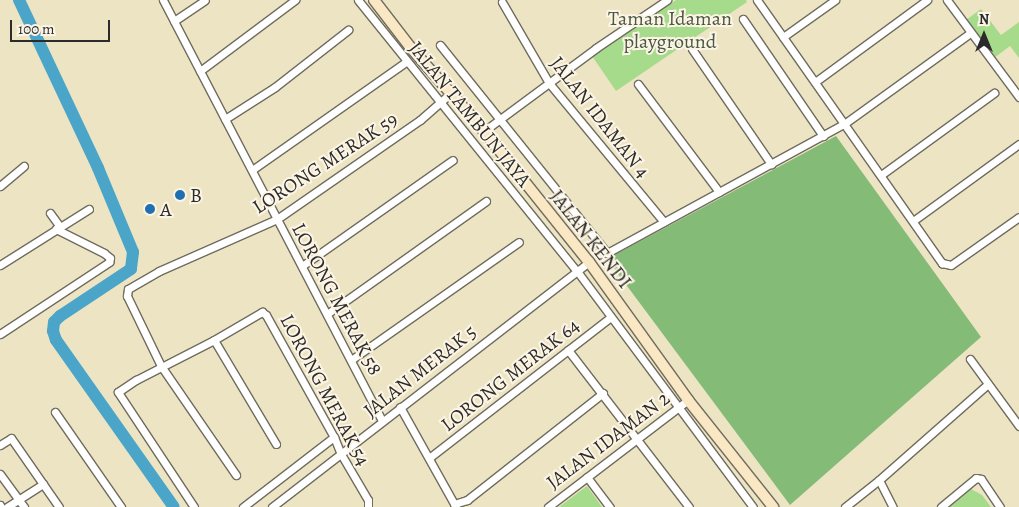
<!DOCTYPE html>
<html>
<head>
<meta charset="utf-8">
<style>
	body { margin:0 }
	#map { position:relative; width:1019px; height:507px; overflow:hidden; background:#ede4c3; font-family:Alegreya,serif }
	div>[style] { position:absolute }
	.green>* { inset:0; background:#a6db8b }
	.forest>* { inset:0; background:#84bb77 }
	.river>* { height:12px; margin:-6px; padding:0 6px; transform-origin:6px; border-radius:6px; background:#4ba5c9 }
	.roads { filter:drop-shadow(1px 0 #6f6c60) drop-shadow(-1px 0 #6f6c60) drop-shadow(0 1px #6f6c60) drop-shadow(0 -1px #6f6c60) }
	.street>* { height:7px; margin:-3.5px; padding:0 3.5px; transform-origin:3.5px; border-radius:3.5px; background:#fff }
	.secondary>* { height:10px; margin:-5px; padding:0 5px; transform-origin:5px; border-radius:5px; background:#fae7c3 }
	.dots>* { width:14px; height:14px; translate:-50% -50%; box-sizing:border-box; border:2px solid #fcf5e5; border-radius:50% }
	span { translate:-50% -50%; white-space:nowrap; text-align:center; line-height:1.15; -webkit-text-stroke:4px #fcf5e5; paint-order:stroke }
	.park-label { font-size:20px; color:#4a5743 }
	.street-label { font-size:20px; color:#2b2b2b }
	.poi-label { font-size:20px; color:#2b2b2b }
	.left { translate:0 -50%; text-align:left }
	.north { position:absolute; left:959px; top:10px; width:50px; height:50px; -webkit-text-stroke:4px #fcf5e5; paint-order:stroke; rotate:0deg; font-size:14px; font-weight:700; line-height:20px; text-align:center; color:#2b2b2b }
	.north::after { content:''; display:block; margin:auto; width:18px; height:22px; background:#2b2b2b; clip-path:polygon(50% 0,100% 100%,50% 72%,0 100%) }
	.scale { position:absolute; left:10px; top:20px; width:100px; height:22px; box-sizing:border-box; border:2px solid #2b2b2b; border-top:0; padding-left:6px; font-size:15px; line-height:18px; white-space:nowrap; color:#2b2b2b; -webkit-text-stroke:4px #fcf5e5; paint-order:stroke }
</style>
</head>
<body>
<div id="map">
	<div class="green">
		<div style="clip-path:polygon(676px 0,746px 0,747px 2px,616px 91px,592px 56px)"></div>
		<div style="clip-path:polygon(981px 9px,1001px 35px,1019px 22px,1019px 58px,1010px 46px,994px 58px,966px 20px)"></div>
		<div style="clip-path:polygon(587px 486px,602px 507px,559px 507px)"></div>
		<div style="clip-path:polygon(971px 489px,982px 495px,991px 507px,949px 507px)"></div>
	</div>
	<div class="forest">
		<div style="clip-path:polygon(836px 136px,981px 337px,790px 505px,607px 259px)"></div>
	</div>
	<div class="river">
		<div style="left:19px;top:0;width:186px;rotate:64.8deg"></div>
		<div style="left:98px;top:168px;width:91px;rotate:67.4deg"></div>
		<div style="left:133px;top:252px;width:17px;rotate:97deg"></div>
		<div style="left:131px;top:269px;width:85px;rotate:146.5deg"></div>
		<div style="left:60px;top:316px;width:8px;rotate:135deg"></div>
		<div style="left:54px;top:322px;width:9px;rotate:96deg"></div>
		<div style="left:53px;top:331px;width:9px;rotate:72deg"></div>
		<div style="left:56px;top:340px;width:204px;rotate:54.8deg"></div>
	</div>
	<div class="roads">
		<div class="street">
			<div style="left:163px;top:0;width:474px;rotate:62.5deg"></div>
			<div style="left:358px;top:0;width:348px;rotate:51.1deg"></div>
			<div style="left:577px;top:271px;width:294px;rotate:53.3deg"></div>
			<div style="left:757px;top:0;width:322px;rotate:54.9deg"></div>
			<div style="left:942px;top:263px;width:9px;rotate:13deg"></div>
			<div style="left:951px;top:265px;width:83px;rotate:-35.2deg"></div>
			<div style="left:947px;top:0;width:121px;rotate:53.4deg"></div>
			<div style="left:502px;top:2px;width:94px;rotate:59.9deg"></div>
			<div style="left:549px;top:83px;width:180px;rotate:50.4deg"></div>
			<div style="left:743px;top:19px;width:142px;rotate:55.6deg"></div>
			<div style="left:174px;top:21px;width:37px;rotate:-34deg"></div>
			<div style="left:783px;top:37px;width:64px;rotate:-35.4deg"></div>
			<div style="left:440px;top:45px;width:267px;rotate:51.2deg"></div>
			<div style="left:607px;top:253px;width:270px;rotate:-28.6deg"></div>
			<div style="left:844px;top:124px;width:155px;rotate:-35.8deg"></div>
			<div style="left:692px;top:49px;width:140px;rotate:55.5deg"></div>
			<div style="left:200px;top:71px;width:119px;rotate:-36.8deg"></div>
			<div style="left:815px;top:82px;width:139px;rotate:-36.2deg"></div>
			<div style="left:638px;top:84px;width:135px;rotate:53.1deg"></div>
			<div style="left:225px;top:119px;width:59px;rotate:-32.6deg"></div>
			<div style="left:275px;top:87px;width:93px;rotate:-38deg"></div>
			<div style="left:484px;top:131px;width:139px;rotate:-36.5deg"></div>
			<div style="left:596px;top:48px;width:86px;rotate:-34.1deg"></div>
			<div style="left:252px;top:170px;width:189px;rotate:-35.1deg"></div>
			<div style="left:881px;top:175px;width:140px;rotate:-36deg"></div>
			<div style="left:0;top:186px;width:31px;rotate:-40deg"></div>
			<div style="left:50px;top:213px;width:17px;rotate:54deg"></div>
			<div style="left:913px;top:221px;width:131px;rotate:-36deg"></div>
			<div style="left:0;top:265px;width:105px;rotate:-32.2deg"></div>
			<div style="left:302px;top:266px;width:184px;rotate:-35.1deg"></div>
			<div style="left:327px;top:314px;width:195px;rotate:-35.4deg"></div>
			<div style="left:0;top:334px;width:131px;rotate:-33.4deg"></div>
			<div style="left:109px;top:262px;width:4px;rotate:-76deg"></div>
			<div style="left:110px;top:258px;width:8px;rotate:-140deg"></div>
			<div style="left:104px;top:253px;width:54px;rotate:-153.4deg"></div>
			<div style="left:214px;top:340px;width:121px;rotate:59.2deg"></div>
			<div style="left:568px;top:350px;width:198px;rotate:52.4deg"></div>
			<div style="left:970px;top:359px;width:83px;rotate:53.8deg"></div>
			<div style="left:351px;top:360px;width:205px;rotate:-35.1deg"></div>
			<div style="left:400px;top:407px;width:115px;rotate:60.8deg"></div>
			<div style="left:55px;top:412px;width:116px;rotate:55.2deg"></div>
			<div style="left:0;top:445px;width:13px;rotate:-32deg"></div>
			<div style="left:11px;top:438px;width:84px;rotate:55.2deg"></div>
			<div style="left:429px;top:458px;width:230px;rotate:-37.8deg"></div>
			<div style="left:0;top:474px;width:41px;rotate:54deg"></div>
			<div style="left:236px;top:475px;width:132px;rotate:-124.5deg"></div>
			<div style="left:161px;top:366px;width:78px;rotate:-115.9deg"></div>
			<div style="left:127px;top:296px;width:7px;rotate:-82deg"></div>
			<div style="left:128px;top:289px;width:36px;rotate:-30deg"></div>
			<div style="left:159px;top:271px;width:129px;rotate:-23.8deg"></div>
			<div style="left:277px;top:219px;width:174px;rotate:-34.7deg"></div>
			<div style="left:420px;top:120px;width:43px;rotate:-41.2deg"></div>
			<div style="left:587px;top:477px;width:38px;rotate:53deg"></div>
			<div style="left:879px;top:480px;width:30px;rotate:63deg"></div>
			<div style="left:454px;top:504px;width:14px;rotate:-17deg"></div>
			<div style="left:467px;top:500px;width:173px;rotate:-38.2deg"></div>
			<div style="left:0;top:505px;width:2px;rotate:63deg"></div>
			<div style="left:7px;top:507px;width:43px;rotate:-32.6deg"></div>
			<div style="left:194px;top:507px;width:138px;rotate:-123.5deg"></div>
			<div style="left:118px;top:392px;width:22px;rotate:-34deg"></div>
			<div style="left:136px;top:380px;width:88px;rotate:-27.1deg"></div>
			<div style="left:214px;top:340px;width:56px;rotate:-30.3deg"></div>
			<div style="left:262px;top:312px;width:5px;rotate:37deg"></div>
			<div style="left:266px;top:315px;width:140px;rotate:60.9deg"></div>
			<div style="left:334px;top:437px;width:18px;rotate:68deg"></div>
			<div style="left:341px;top:454px;width:53px;rotate:59.6deg"></div>
			<div style="left:368px;top:500px;width:7px;rotate:90deg"></div>
			<div style="left:243px;top:507px;width:115px;rotate:-37.6deg"></div>
			<div style="left:272px;top:507px;width:401px;rotate:-37.7deg"></div>
			<div style="left:548px;top:507px;width:176px;rotate:-37.4deg"></div>
			<div style="left:845px;top:507px;width:43px;rotate:-38.5deg"></div>
			<div style="left:879px;top:480px;width:145px;rotate:-41.4deg"></div>
			<div style="left:941px;top:507px;width:45px;rotate:-39.6deg"></div>
			<div style="left:976px;top:478px;width:5px;rotate:11deg"></div>
			<div style="left:981px;top:479px;width:34px;rotate:56deg"></div>
		</div>
		<div class="secondary">
			<div style="left:374px;top:0;width:61px;rotate:52.4deg"></div>
			<div style="left:411px;top:48px;width:111px;rotate:48.7deg"></div>
			<div style="left:484px;top:131px;width:168px;rotate:51.3deg"></div>
			<div style="left:589px;top:262px;width:170px;rotate:54.3deg"></div>
			<div style="left:688px;top:400px;width:137px;rotate:51.5deg"></div>
		</div>
	</div>
	<div class="dots">
		<div style="left:180px;top:195px;background:#1f6fb2"></div>
		<div style="left:150px;top:209px;background:#1f6fb2"></div>
	</div>
	<div class="park-label">
		<span style="left:670px;top:30px">Taman Idaman<br>playground</span>
	</div>
	<div class="street-label">
		<span style="left:470px;top:114px;rotate:51deg">JALAN TAMBUN JAYA</span>
		<span style="left:600px;top:117px;rotate:52deg">JALAN IDAMAN 4</span>
		<span style="left:325px;top:163px;rotate:-33deg">LORONG MERAK 59</span>
		<span style="left:591px;top:239px;rotate:52deg">JALAN KENDI</span>
		<span style="left:337px;top:299px;rotate:62deg">LORONG MERAK 58</span>
		<span style="left:420px;top:371px;rotate:-38deg">JALAN MERAK 5</span>
		<span style="left:510px;top:375px;rotate:-38deg">LORONG MERAK 64</span>
		<span style="left:325px;top:390px;rotate:62deg">LORONG MERAK 54</span>
		<span style="left:608px;top:440px;rotate:-37deg">JALAN IDAMAN 2</span>
	</div>
	<div class="poi-label">
		<span class="left" style="left:190px;top:195px">B</span>
		<span class="left" style="left:160px;top:209px">A</span>
	</div>
	<div class="north">N</div>
	<div class="scale">100 m</div>
</div>
</body>
</html>
